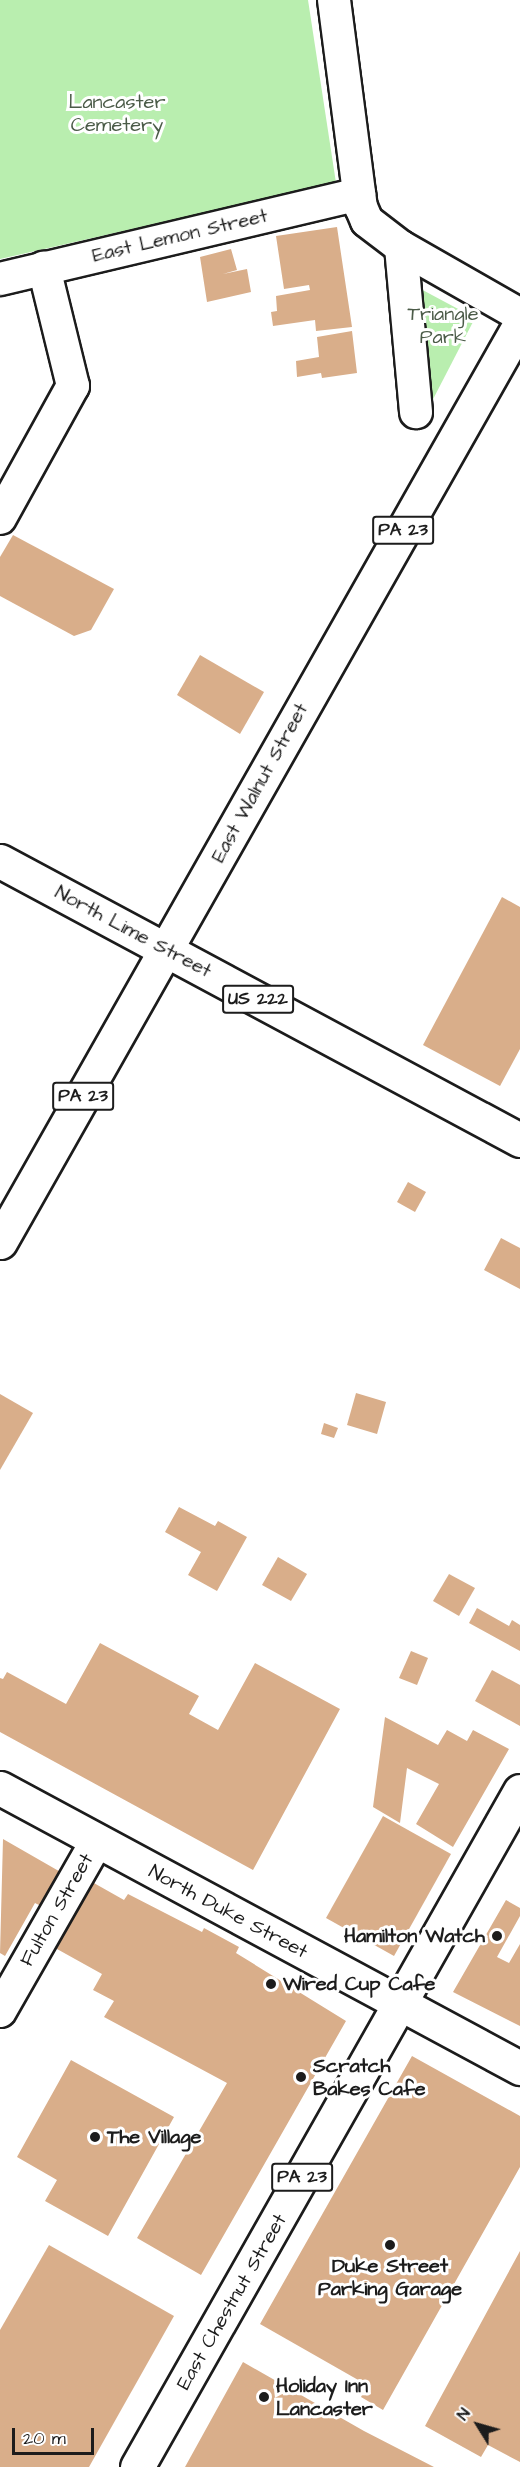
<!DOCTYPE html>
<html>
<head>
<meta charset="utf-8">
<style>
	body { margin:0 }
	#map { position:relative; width:520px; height:2467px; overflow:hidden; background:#fff; font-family:"Architects Daughter",sans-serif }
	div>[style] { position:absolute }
	.green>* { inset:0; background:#b9eeaf }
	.building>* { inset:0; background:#d9ae8a }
	.roads { filter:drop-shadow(2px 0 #1c1c1c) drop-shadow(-2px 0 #1c1c1c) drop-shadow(0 2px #1c1c1c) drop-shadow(0 -2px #1c1c1c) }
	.minor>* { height:32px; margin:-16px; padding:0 16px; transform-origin:16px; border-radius:16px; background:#fff }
	.major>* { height:33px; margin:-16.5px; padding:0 16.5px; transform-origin:16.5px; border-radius:16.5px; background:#fff }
	.highway>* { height:33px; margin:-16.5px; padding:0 16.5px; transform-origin:16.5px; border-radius:16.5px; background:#fff }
	.dots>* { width:16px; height:16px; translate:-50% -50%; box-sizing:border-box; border:3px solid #fff; border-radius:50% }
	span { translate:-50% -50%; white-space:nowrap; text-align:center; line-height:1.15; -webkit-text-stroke:6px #fff; paint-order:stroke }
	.shield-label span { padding:2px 4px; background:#fff; border:2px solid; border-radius:4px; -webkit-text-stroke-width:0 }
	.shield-label { font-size:18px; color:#1c1c1c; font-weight:700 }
	.park-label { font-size:20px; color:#4b5b48 }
	.street-label { font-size:20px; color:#1c1c1c }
	.poi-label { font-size:20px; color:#1c1c1c; font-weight:700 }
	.right { translate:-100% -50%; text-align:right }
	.left { translate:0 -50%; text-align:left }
	.north { position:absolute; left:448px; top:2395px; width:60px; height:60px; -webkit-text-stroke:4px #fff; paint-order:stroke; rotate:307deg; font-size:16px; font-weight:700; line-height:24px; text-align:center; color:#1c1c1c }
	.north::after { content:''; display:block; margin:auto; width:21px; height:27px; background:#1c1c1c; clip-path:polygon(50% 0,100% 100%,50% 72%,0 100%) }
	.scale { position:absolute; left:12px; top:2428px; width:82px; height:27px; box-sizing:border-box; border:3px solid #1c1c1c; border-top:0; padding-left:8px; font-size:18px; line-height:21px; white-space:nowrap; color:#1c1c1c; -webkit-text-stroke:4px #fff; paint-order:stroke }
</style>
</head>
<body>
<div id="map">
	<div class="green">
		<div style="clip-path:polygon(0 0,308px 0,336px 183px,0 259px)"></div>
		<div style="clip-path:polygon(417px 287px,475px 318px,429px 407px)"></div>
	</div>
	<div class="building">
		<div style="clip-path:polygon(337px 227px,352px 327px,316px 331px,315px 320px,273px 326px,271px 312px,277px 311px,276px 296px,310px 290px,309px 285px,284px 289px,276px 236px)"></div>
		<div style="clip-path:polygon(231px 249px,237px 270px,223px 274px,247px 269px,251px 292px,207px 302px,200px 257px)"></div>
		<div style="clip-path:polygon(352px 331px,357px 373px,322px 378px,321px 373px,297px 377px,296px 361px,319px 357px,317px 337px)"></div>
		<div style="clip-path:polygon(13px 535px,114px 589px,91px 630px,74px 636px,0 596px,0 557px)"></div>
		<div style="clip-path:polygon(200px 655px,264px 692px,240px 734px,177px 695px)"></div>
		<div style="clip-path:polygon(502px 897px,520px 907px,520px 1049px,500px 1086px,423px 1045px)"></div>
		<div style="clip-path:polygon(408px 1182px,426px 1192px,415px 1212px,397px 1202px)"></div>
		<div style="clip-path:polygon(501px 1238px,520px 1248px,520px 1289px,484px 1270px)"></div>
		<div style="clip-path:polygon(356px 1393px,386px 1402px,377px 1434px,347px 1425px)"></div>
		<div style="clip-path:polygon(0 1394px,33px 1413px,0 1470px)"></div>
		<div style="clip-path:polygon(324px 1423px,338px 1428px,334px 1438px,321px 1434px)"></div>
		<div style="clip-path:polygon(179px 1507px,215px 1526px,218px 1521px,247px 1537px,217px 1591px,188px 1575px,201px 1552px,165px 1532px)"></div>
		<div style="clip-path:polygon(278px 1557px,307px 1574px,291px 1601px,262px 1585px)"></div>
		<div style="clip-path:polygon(449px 1574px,475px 1588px,459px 1616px,433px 1601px)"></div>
		<div style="clip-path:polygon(477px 1608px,509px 1626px,512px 1620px,520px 1625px,520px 1651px,469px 1623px)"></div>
		<div style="clip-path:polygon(100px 1643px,199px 1696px,189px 1714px,218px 1730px,255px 1663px,340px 1709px,253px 1870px,0 1732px,0 1678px,3px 1679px,7px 1672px,66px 1704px)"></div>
		<div style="clip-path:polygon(411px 1651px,428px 1658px,417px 1685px,399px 1678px)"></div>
		<div style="clip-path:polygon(492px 1670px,520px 1685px,520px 1726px,475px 1701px)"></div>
		<div style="clip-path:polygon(385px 1717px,438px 1745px,447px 1730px,467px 1741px,473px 1730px,509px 1749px,453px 1847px,416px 1824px,439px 1784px,407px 1768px,400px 1823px,373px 1807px)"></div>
		<div style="clip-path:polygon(383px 1816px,451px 1854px,394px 1956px,326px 1918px)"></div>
		<div style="clip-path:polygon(3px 1839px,64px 1874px,45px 1908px,35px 1903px,5px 1956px,0 1953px)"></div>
		<div style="clip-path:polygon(85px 1878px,124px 1900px,128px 1894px,202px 1932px,204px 1928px,239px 1947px,236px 1953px,346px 2021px,201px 2275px,137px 2238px,227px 2083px,104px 2017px,114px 2001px,93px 1990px,102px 1974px,48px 1944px)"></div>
		<div style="clip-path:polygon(506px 1900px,520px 1908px,520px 1916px,497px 1957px,509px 1963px,520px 1944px,520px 2026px,453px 1992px)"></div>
		<div style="clip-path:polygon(412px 2056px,520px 2116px,520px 2167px,383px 2410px,361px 2397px,367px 2385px,260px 2324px)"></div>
		<div style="clip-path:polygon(71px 2060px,174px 2117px,108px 2236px,45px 2201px,57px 2180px,17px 2157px)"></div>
		<div style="clip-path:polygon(49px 2245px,174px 2316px,89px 2467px,0 2467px,0 2330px)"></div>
		<div style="clip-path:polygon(520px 2251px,520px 2462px,488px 2445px,481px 2457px,425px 2426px)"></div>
		<div style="clip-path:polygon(243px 2362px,364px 2431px,434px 2467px,185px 2467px)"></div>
	</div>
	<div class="roads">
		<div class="minor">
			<div style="left:334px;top:0;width:209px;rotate:82.6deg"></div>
			<div style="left:361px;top:207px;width:15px;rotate:67deg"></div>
			<div style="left:367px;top:221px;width:43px;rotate:37.4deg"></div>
			<div style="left:401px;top:247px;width:137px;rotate:29.7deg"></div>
			<div style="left:401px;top:247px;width:166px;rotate:84.8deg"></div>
			<div style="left:0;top:279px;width:369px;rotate:-13.3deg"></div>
			<div style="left:0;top:518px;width:151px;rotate:-61.1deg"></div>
			<div style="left:73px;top:386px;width:122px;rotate:-103.8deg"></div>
			<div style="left:0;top:2011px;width:196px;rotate:-60.3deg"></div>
		</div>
		<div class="major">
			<div style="left:0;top:1242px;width:1055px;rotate:-60.47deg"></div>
			<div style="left:0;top:1788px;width:591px;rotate:28.3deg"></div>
			<div style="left:137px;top:2467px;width:777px;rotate:-60.47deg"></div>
		</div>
		<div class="highway">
			<div style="left:0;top:861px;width:590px;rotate:28.22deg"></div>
		</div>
	</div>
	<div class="dots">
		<div style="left:497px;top:1936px;background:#1c1c1c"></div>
		<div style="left:271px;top:1984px;background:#1c1c1c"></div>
		<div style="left:301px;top:2077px;background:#1c1c1c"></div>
		<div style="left:95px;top:2137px;background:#1c1c1c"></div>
		<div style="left:390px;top:2245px;background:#1c1c1c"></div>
		<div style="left:264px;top:2397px;background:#1c1c1c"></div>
	</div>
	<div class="shield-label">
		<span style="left:403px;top:530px">PA 23</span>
		<span style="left:258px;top:999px">US 222</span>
		<span style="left:83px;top:1096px">PA 23</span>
		<span style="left:302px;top:2177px">PA 23</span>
	</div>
	<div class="park-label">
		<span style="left:117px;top:114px">Lancaster<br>Cemetery</span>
		<span style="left:443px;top:326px">Triangle<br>Park</span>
	</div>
	<div class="street-label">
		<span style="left:180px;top:236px;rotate:-13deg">East Lemon Street</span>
		<span style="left:260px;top:783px;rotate:-61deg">East Walnut Street</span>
		<span style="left:133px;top:932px;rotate:28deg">North Lime Street</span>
		<span style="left:57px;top:1910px;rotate:-60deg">Fulton Street</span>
		<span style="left:228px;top:1912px;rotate:28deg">North Duke Street</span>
		<span style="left:232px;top:2302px;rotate:-60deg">East Chestnut Street</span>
	</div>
	<div class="poi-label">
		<span class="right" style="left:485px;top:1936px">Hamilton Watch</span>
		<span class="left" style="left:283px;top:1984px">Wired Cup Cafe</span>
		<span class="left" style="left:313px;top:2078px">Scratch<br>Bakes Cafe</span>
		<span class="left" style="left:107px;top:2137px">The Village</span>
		<span style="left:390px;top:2278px">Duke Street<br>Parking Garage</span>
		<span class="left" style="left:276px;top:2398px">Holiday Inn<br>Lancaster</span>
	</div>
	<div class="north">N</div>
	<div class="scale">20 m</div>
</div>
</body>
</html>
